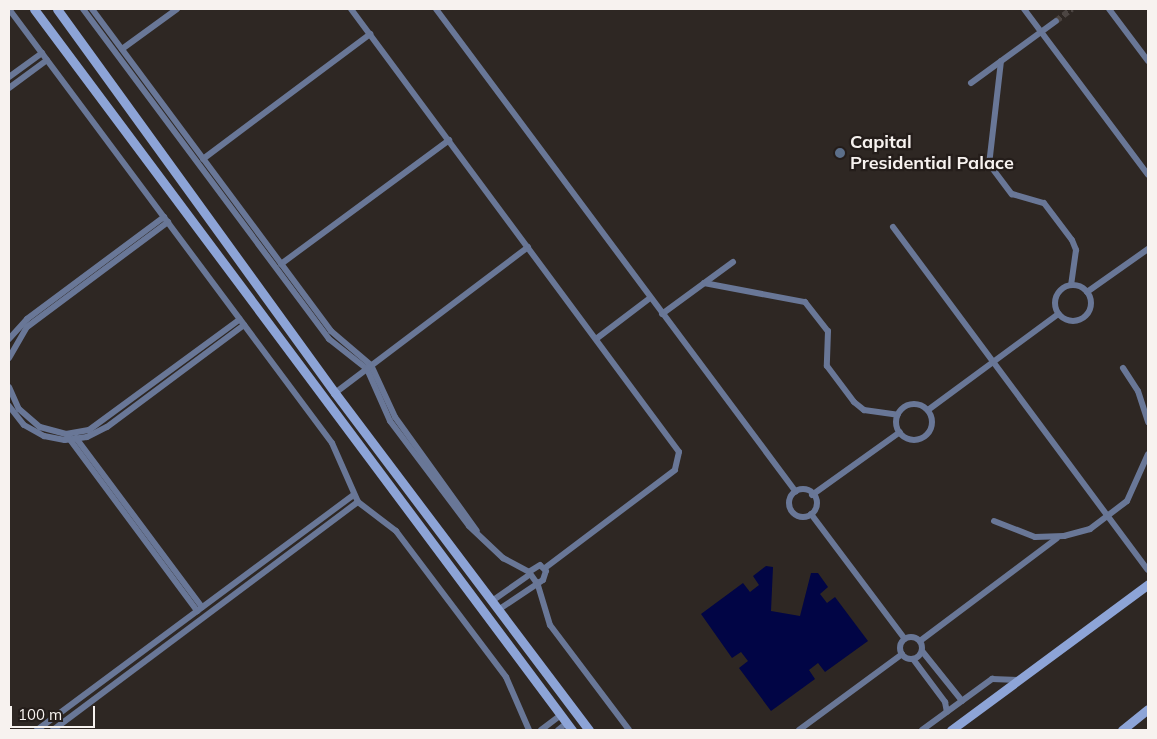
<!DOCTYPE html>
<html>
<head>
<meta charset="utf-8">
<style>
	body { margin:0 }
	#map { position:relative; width:1157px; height:739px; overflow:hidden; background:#2e2723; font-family:Mulish,sans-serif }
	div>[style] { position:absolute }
	.water>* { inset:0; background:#010545 }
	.street-tunnel>* { height:6px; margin-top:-3px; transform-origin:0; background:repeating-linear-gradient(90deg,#4c4542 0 6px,transparent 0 9px) }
	.street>* { height:6px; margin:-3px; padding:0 3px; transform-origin:3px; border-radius:3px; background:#697797 }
	.street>.ring { margin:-3px; padding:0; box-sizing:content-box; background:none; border:6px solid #697797; border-radius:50% }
	.secondary>* { height:9px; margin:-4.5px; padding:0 4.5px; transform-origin:4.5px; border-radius:4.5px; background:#8da4d7 }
	.dots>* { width:14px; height:14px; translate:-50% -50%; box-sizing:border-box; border:2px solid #241d1a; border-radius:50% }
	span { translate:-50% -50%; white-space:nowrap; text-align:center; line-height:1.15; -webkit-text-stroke:4.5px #241d1a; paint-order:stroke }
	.poi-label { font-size:18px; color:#f7f2ef; font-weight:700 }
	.left { translate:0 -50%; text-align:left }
	.frame { position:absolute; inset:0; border:10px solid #f7f2ef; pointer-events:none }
	.scale { position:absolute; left:10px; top:706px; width:85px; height:22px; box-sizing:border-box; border:2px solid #f7f2ef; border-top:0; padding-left:6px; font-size:15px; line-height:18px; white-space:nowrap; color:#f7f2ef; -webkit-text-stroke:4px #241d1a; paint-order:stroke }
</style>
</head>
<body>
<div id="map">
	<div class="water">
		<div style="clip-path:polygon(766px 566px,773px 567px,771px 611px,800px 616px,811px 573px,818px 573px,828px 587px,820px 594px,827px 603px,835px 597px,868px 641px,825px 672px,818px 663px,809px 670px,815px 679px,771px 711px,739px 668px,748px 661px,741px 652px,732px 658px,701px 614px,743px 583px,750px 592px,759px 585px,753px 576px)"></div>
	</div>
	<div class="street-tunnel">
		<div style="left:1056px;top:21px;width:20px;rotate:-37deg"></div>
	</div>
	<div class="street">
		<div style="left:9px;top:9px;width:541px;rotate:53.34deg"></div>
		<div style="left:332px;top:443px;width:64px;rotate:66.2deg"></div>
		<div style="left:358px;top:502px;width:48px;rotate:37.3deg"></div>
		<div style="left:396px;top:531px;width:183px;rotate:53deg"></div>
		<div style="left:506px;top:677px;width:58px;rotate:66.5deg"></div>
		<div style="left:83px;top:9px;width:412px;rotate:53.3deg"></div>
		<div style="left:329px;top:339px;width:48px;rotate:38.3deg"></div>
		<div style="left:367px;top:369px;width:57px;rotate:66.1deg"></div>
		<div style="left:390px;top:421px;width:131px;rotate:53deg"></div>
		<div style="left:469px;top:526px;width:47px;rotate:43.3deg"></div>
		<div style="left:503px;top:558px;width:30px;rotate:28deg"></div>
		<div style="left:92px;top:9px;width:401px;rotate:53.4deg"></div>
		<div style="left:331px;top:331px;width:52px;rotate:40.4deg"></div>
		<div style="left:371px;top:365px;width:57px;rotate:65.2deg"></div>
		<div style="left:395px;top:417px;width:140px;rotate:54.3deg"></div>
		<div style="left:351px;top:9px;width:551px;rotate:53.48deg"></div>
		<div style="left:679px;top:452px;width:18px;rotate:103deg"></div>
		<div style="left:675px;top:470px;width:163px;rotate:143deg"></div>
		<div style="left:436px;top:9px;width:602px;rotate:53.3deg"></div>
		<div style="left:1024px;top:9px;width:207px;rotate:53.2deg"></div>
		<div style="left:1109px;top:9px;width:65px;rotate:53.1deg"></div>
		<div style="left:122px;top:49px;width:68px;rotate:-36deg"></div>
		<div style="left:1001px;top:61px;width:104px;rotate:96.6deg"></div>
		<div style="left:989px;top:164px;width:38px;rotate:53deg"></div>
		<div style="left:1012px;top:194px;width:33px;rotate:16deg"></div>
		<div style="left:1044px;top:203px;width:46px;rotate:52.9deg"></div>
		<div style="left:1072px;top:240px;width:11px;rotate:68deg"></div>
		<div style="left:1076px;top:250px;width:35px;rotate:98deg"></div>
		<div style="left:9px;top:77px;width:41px;rotate:-36deg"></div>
		<div style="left:971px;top:83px;width:105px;rotate:-36.1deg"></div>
		<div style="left:9px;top:88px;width:47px;rotate:-36.4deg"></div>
		<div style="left:203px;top:159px;width:209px;rotate:-36.8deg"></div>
		<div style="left:893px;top:227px;width:427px;rotate:53.4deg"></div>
		<div style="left:281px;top:264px;width:209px;rotate:-36.4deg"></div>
		<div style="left:704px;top:283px;width:103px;rotate:10.7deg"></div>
		<div style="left:805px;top:302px;width:37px;rotate:52deg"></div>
		<div style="left:828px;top:331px;width:35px;rotate:92deg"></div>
		<div style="left:827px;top:366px;width:45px;rotate:53.1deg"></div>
		<div style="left:854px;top:402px;width:13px;rotate:39deg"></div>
		<div style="left:864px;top:410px;width:34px;rotate:8deg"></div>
		<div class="ring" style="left:1055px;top:285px;width:30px;height:30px"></div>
		<div style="left:1087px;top:292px;width:75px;rotate:-35.2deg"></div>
		<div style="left:662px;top:314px;width:88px;rotate:-36.2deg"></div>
		<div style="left:9px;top:339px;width:27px;rotate:-48deg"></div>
		<div style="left:27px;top:319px;width:171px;rotate:-36.7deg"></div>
		<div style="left:596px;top:339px;width:68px;rotate:-37.2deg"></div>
		<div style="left:9px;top:358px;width:36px;rotate:-60deg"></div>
		<div style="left:27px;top:327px;width:176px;rotate:-36.7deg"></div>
		<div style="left:1123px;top:368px;width:27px;rotate:57deg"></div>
		<div style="left:1138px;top:391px;width:33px;rotate:72deg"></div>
		<div style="left:9px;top:387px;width:24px;rotate:66deg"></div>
		<div style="left:19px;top:409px;width:28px;rotate:41deg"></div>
		<div style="left:40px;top:427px;width:27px;rotate:15deg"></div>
		<div style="left:66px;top:434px;width:23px;rotate:-10deg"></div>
		<div style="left:89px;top:430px;width:187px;rotate:-36.3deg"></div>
		<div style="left:335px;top:393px;width:242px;rotate:-37.1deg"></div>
		<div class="ring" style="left:896px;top:404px;width:30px;height:30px"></div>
		<div style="left:9px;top:406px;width:24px;rotate:52deg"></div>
		<div style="left:24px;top:425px;width:23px;rotate:29deg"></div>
		<div style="left:44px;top:436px;width:21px;rotate:11deg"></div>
		<div style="left:65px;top:440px;width:22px;rotate:-8deg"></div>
		<div style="left:87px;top:437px;width:22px;rotate:-27deg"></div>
		<div style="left:107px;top:427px;width:171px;rotate:-36.7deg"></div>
		<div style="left:928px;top:410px;width:162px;rotate:-36.4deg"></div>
		<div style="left:68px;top:437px;width:217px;rotate:53.4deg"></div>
		<div style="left:76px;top:438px;width:211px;rotate:53.3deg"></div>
		<div class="ring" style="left:789px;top:489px;width:22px;height:22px"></div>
		<div style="left:812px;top:495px;width:108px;rotate:-35.6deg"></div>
		<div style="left:811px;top:514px;width:156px;rotate:53.1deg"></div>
		<div style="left:994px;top:521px;width:44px;rotate:21.3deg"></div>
		<div style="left:1035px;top:537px;width:29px;rotate:-2deg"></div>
		<div style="left:1064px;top:536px;width:27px;rotate:-15deg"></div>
		<div style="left:1090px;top:529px;width:46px;rotate:-37.1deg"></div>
		<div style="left:1127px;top:501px;width:51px;rotate:-65.9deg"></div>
		<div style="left:537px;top:582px;width:45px;rotate:73.2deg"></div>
		<div style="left:550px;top:625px;width:131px;rotate:53deg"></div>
		<div style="left:492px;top:601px;width:45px;rotate:-35.1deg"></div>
		<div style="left:498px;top:610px;width:54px;rotate:-33.7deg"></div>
		<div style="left:543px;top:580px;width:9px;rotate:-72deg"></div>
		<div style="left:546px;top:571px;width:8px;rotate:-135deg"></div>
		<div style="left:540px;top:565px;width:13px;rotate:148deg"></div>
		<div style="left:529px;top:572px;width:12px;rotate:55deg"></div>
		<div class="ring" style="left:900px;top:637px;width:16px;height:16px"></div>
		<div style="left:920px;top:641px;width:171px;rotate:-36.9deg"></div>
		<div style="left:922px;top:651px;width:64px;rotate:51.3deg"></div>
		<div style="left:913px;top:659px;width:54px;rotate:53.3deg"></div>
		<div style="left:945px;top:702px;width:10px;rotate:79deg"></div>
		<div style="left:37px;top:730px;width:395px;rotate:-36.6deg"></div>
		<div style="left:53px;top:730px;width:381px;rotate:-36.8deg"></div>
		<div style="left:541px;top:730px;width:25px;rotate:-37deg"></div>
		<div style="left:558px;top:730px;width:11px;rotate:-38deg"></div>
		<div style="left:799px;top:730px;width:128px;rotate:-36.4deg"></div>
		<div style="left:922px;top:730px;width:87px;rotate:-36.1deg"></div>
		<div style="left:992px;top:679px;width:26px;rotate:2deg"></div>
	</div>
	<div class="secondary">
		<div style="left:34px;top:9px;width:900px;rotate:53.27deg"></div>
		<div style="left:57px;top:9px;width:474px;rotate:54.1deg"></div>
		<div style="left:335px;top:393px;width:422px;rotate:53deg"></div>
		<div style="left:951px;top:730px;width:245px;rotate:-36.5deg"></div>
		<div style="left:1122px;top:730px;width:33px;rotate:-39deg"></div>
	</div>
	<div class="dots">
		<div style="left:840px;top:153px;background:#5c6f8a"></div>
	</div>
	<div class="poi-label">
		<span class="left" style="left:850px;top:153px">Capital<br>Presidential Palace</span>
	</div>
	<div class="frame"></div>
	<div class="scale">100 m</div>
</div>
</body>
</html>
